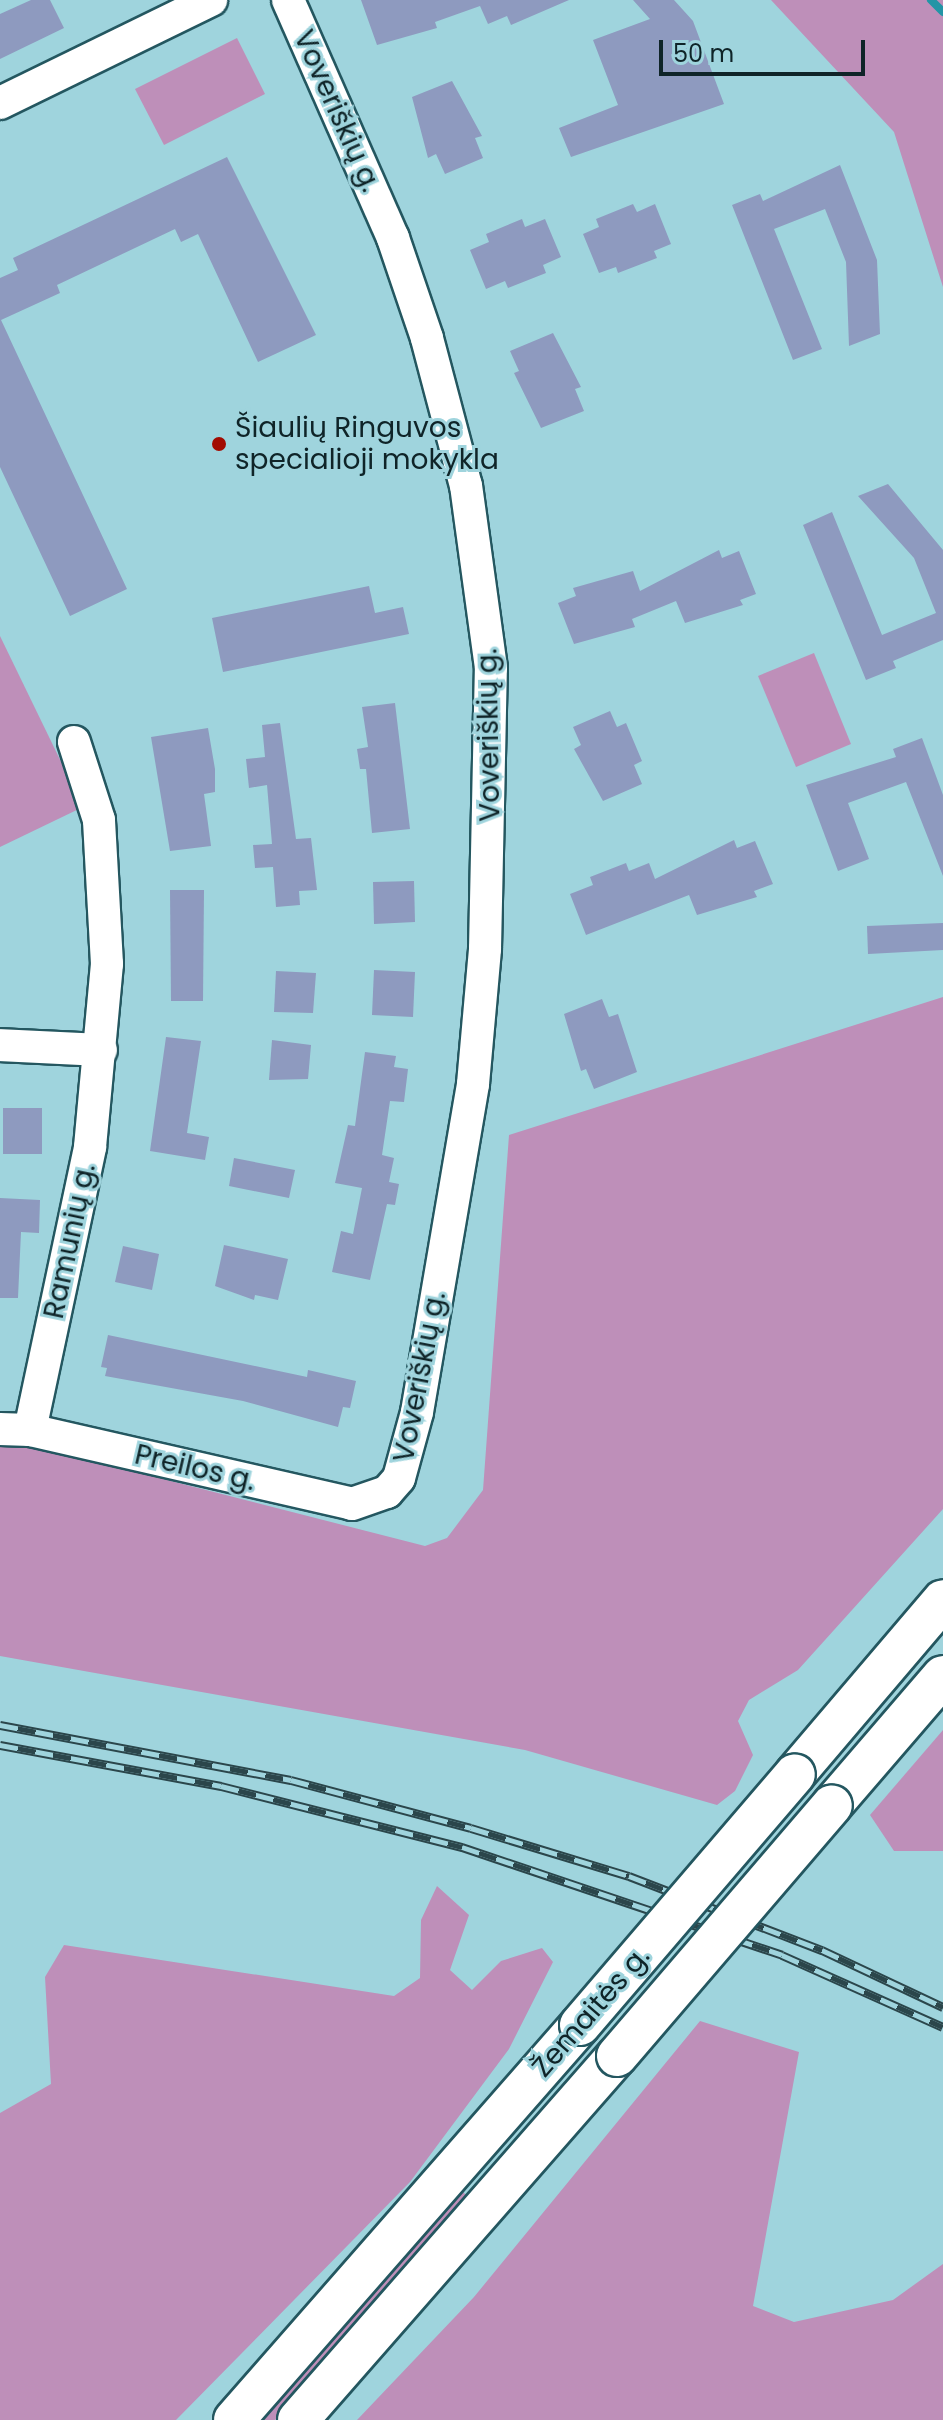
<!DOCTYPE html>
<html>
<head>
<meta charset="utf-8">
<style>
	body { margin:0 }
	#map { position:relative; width:943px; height:2420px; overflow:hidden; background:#9fd4dd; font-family:Poppins,sans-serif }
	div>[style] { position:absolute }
	.green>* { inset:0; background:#be8fb9 }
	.stream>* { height:8px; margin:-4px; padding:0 4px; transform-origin:4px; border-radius:4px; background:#2395a6 }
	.building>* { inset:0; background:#8e9abf }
	.roads { filter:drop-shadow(2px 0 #245760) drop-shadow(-2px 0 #245760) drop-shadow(0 2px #245760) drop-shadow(0 -2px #245760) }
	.minor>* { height:32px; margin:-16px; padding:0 16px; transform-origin:16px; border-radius:16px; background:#fff }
	.major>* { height:40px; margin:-20px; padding:0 20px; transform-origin:20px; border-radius:20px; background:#fff }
	.rail>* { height:9px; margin-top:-4.5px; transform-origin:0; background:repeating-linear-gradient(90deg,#9fd4dd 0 18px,#2b464b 0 36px); box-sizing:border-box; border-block:2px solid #2b464b }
	.bridges { filter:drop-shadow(2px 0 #245760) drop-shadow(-2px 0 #245760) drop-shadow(0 2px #245760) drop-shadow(0 -2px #245760) }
	.major-bridge>* { height:40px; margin:-20px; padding:0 20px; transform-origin:20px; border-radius:20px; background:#fff }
	.dots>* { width:22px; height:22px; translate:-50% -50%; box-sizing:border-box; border:4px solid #9fd4dd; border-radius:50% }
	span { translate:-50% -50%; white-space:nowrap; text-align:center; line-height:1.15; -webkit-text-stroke:6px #9fd4dd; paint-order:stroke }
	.street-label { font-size:28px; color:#0f2428 }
	.poi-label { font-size:28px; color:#0f2428 }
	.left { translate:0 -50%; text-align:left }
	.scale { position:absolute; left:659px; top:40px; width:206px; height:36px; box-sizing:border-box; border:4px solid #0f2428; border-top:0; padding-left:10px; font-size:24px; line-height:28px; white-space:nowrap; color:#0f2428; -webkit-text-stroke:6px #9fd4dd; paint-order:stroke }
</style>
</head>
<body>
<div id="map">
	<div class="green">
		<div style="clip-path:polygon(771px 0,943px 0,943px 287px,894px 132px)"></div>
		<div style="clip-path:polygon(237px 38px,265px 94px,164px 145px,135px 89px)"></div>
		<div style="clip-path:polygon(0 636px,83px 807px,0 847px)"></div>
		<div style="clip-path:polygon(814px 653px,851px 744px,796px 767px,758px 676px)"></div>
		<div style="clip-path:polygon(943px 997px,943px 1509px,798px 1670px,749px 1700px,738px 1721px,753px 1755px,735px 1791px,717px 1805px,525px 1750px,0 1656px,0 1443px,26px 1444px,425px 1546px,447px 1538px,483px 1490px,509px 1135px)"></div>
		<div style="clip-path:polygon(943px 1730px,943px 1851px,894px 1851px,870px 1815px)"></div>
		<div style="clip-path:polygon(437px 1886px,469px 1915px,450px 1970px,472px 1990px,501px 1961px,542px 1948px,553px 1962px,509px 2049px,410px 2182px,176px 2420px,0 2420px,0 2113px,51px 2084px,45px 1977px,64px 1945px,394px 1996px,420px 1978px,421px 1920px)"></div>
		<div style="clip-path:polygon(700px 2021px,799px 2052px,753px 2306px,794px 2322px,893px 2300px,943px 2264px,943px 2420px,357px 2420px,474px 2297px)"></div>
		<div style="clip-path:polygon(461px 2190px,469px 2198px,349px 2341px,275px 2420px,257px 2420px)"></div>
	</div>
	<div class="stream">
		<div style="left:931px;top:0;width:17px;rotate:45deg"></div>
	</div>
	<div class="building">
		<div style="clip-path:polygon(31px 0,50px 0,64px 28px,0 59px,0 14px)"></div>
		<div style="clip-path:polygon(361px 0,569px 0,511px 25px,507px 16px,488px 24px,480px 6px,435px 22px,437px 28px,377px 45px)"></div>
		<div style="clip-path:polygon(633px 0,674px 0,693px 21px,724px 104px,571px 157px,559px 128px,618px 105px,593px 40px,650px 19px)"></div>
		<div style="clip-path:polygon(452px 81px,482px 136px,475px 138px,483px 158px,445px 174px,436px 154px,428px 158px,412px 97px)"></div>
		<div style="clip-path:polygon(227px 157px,316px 335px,258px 362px,198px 234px,181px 242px,175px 229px,57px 285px,60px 293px,1px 320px,127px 589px,70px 616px,0 467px,0 278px,18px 270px,13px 258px)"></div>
		<div style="clip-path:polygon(840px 165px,877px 260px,880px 334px,849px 346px,846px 262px,825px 209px,774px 229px,822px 349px,793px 360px,732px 205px,760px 194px,763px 201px)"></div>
		<div style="clip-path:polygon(633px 204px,637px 212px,655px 204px,671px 244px,654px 251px,657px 258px,618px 273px,616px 267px,599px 273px,583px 234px,599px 227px,596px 219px)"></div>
		<div style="clip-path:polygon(522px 219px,525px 227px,545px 219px,561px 257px,543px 265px,546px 273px,508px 288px,505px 281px,486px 289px,470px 250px,489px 242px,486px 234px)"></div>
		<div style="clip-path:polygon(553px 333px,581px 387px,575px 389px,584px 411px,541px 428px,514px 373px,519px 371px,510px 351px)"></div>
		<div style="clip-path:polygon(888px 484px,943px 550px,943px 640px,893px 661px,896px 668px,866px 680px,803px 525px,832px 512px,882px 635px,936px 613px,914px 558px,858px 496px)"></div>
		<div style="clip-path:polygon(719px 550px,722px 558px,739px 551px,756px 594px,740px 600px,743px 605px,685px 623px,676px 601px,632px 619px,635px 627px,574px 644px,558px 603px,576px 596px,573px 588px,633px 571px,640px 591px)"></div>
		<div style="clip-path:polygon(369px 586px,375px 613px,403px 607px,409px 634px,223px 672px,212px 618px)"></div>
		<div style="clip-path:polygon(395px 703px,410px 829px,372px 833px,366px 769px,360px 769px,357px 749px,368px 747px,362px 707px)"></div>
		<div style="clip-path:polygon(610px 711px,617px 727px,626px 723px,642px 761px,634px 765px,642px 784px,603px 801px,574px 749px,581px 745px,573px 727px)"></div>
		<div style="clip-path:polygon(280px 723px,296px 839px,311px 838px,317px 890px,299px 891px,300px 905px,276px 907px,273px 867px,255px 868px,253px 845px,272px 844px,267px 785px,249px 788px,246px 759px,265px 757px,262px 725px)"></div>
		<div style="clip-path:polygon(208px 728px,215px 769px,215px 792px,204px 794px,211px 846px,170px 851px,151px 737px)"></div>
		<div style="clip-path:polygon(922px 738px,943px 795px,943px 876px,906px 782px,848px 803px,869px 859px,838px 871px,806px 785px,896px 757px,893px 749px)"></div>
		<div style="clip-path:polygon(734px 840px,737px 848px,755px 841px,773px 884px,754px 891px,757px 897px,697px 915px,689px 895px,586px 935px,570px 894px,593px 885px,590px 877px,626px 863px,629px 871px,649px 863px,655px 879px)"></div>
		<div style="clip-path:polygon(414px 881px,415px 922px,374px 924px,373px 882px)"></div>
		<div style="clip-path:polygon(170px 890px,204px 890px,203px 1001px,171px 1001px)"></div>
		<div style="clip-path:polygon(943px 923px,943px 950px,868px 954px,867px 926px)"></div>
		<div style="clip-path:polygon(374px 970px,415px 972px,413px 1017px,372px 1015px)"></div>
		<div style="clip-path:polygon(276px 971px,316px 973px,313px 1013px,274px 1012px)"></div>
		<div style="clip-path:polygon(602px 999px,609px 1017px,618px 1014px,637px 1072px,594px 1089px,586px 1069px,581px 1071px,564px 1014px)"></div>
		<div style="clip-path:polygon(166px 1037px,201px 1041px,187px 1133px,209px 1137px,205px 1160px,150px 1151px)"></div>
		<div style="clip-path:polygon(272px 1040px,311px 1045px,308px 1079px,269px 1080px)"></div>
		<div style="clip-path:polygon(365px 1052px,396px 1056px,394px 1067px,408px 1069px,404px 1102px,390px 1101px,382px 1155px,394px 1158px,389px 1182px,399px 1184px,395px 1205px,387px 1204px,370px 1280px,332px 1272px,341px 1231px,353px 1234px,362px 1188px,335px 1183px,348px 1125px,355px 1126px)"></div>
		<div style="clip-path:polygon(3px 1108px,42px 1108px,42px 1154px,3px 1154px)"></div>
		<div style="clip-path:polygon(234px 1158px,295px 1170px,289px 1198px,229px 1186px)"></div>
		<div style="clip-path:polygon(0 1198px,40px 1200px,39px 1233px,21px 1232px,18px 1298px,0 1298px)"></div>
		<div style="clip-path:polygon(224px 1245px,288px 1259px,278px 1300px,255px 1295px,254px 1300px,215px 1286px)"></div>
		<div style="clip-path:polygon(123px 1246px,159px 1254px,152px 1290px,115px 1282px)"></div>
		<div style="clip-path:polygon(108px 1335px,307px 1377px,308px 1370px,356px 1381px,350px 1408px,343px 1407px,338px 1427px,243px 1401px,105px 1376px,107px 1368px,101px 1367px)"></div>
	</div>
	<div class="roads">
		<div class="minor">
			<div style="left:0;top:103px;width:235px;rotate:-26deg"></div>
			<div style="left:0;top:1045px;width:101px;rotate:2.8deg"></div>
			<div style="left:0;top:1429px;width:30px;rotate:2deg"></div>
			<div style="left:30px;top:1430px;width:330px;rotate:12.9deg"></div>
			<div style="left:352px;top:1504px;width:37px;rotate:-19deg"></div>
			<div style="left:387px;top:1492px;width:18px;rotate:-49deg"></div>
			<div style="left:399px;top:1478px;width:68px;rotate:-74.7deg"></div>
			<div style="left:417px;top:1412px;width:333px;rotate:-80.3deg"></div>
			<div style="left:473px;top:1084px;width:136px;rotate:-84.9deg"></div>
			<div style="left:485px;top:949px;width:281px;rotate:-88.8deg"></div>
			<div style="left:491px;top:668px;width:184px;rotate:-97.8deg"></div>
			<div style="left:466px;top:486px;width:153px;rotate:-104.8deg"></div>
			<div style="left:427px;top:338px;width:106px;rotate:-108.8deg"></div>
			<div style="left:393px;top:238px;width:260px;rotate:-113.8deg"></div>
			<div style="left:30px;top:1430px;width:289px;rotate:-78deg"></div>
			<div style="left:90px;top:1147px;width:184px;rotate:-84.7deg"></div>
			<div style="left:107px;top:964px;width:144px;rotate:-93.2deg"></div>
			<div style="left:99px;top:820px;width:82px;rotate:-107.8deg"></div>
		</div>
		<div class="major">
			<div style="left:795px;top:1774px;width:228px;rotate:-49.6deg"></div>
			<div style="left:832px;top:1805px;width:170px;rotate:-49.3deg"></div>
			<div style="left:234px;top:2420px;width:525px;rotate:-48.78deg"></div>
			<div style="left:298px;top:2420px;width:484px;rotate:-48.8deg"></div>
		</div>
	</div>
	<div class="rail">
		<div style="left:0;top:1725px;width:296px;rotate:10.7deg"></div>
		<div style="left:291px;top:1780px;width:186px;rotate:14.9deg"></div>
		<div style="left:471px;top:1828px;width:165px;rotate:16.9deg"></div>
		<div style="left:629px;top:1876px;width:207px;rotate:21deg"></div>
		<div style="left:822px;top:1950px;width:134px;rotate:25.2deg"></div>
		<div style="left:0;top:1745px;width:225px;rotate:10.5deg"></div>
		<div style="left:221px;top:1786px;width:249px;rotate:14.2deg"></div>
		<div style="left:462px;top:1847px;width:338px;rotate:18.6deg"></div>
		<div style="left:782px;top:1955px;width:176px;rotate:24.1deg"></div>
	</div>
	<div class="bridges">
		<div class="major-bridge">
			<div style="left:580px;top:2025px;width:330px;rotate:-49.4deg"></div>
			<div style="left:617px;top:2056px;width:330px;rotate:-49.4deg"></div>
		</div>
	</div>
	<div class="dots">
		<div style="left:219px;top:444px;background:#a20b01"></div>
	</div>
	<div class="street-label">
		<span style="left:337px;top:111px;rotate:66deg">Voveriškių g.</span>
		<span style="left:489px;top:735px;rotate:-91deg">Voveriškių g.</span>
		<span style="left:70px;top:1241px;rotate:-78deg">Ramunių g.</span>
		<span style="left:420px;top:1377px;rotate:-79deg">Voveriškių g.</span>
		<span style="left:195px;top:1468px;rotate:13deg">Preilos g.</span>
		<span style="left:591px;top:2012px;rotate:-49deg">Žemaitės g.</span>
	</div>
	<div class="poi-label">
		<span class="left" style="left:235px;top:444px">Šiaulių Ringuvos<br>specialioji mokykla</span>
	</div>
	<div class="scale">50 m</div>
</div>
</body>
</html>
